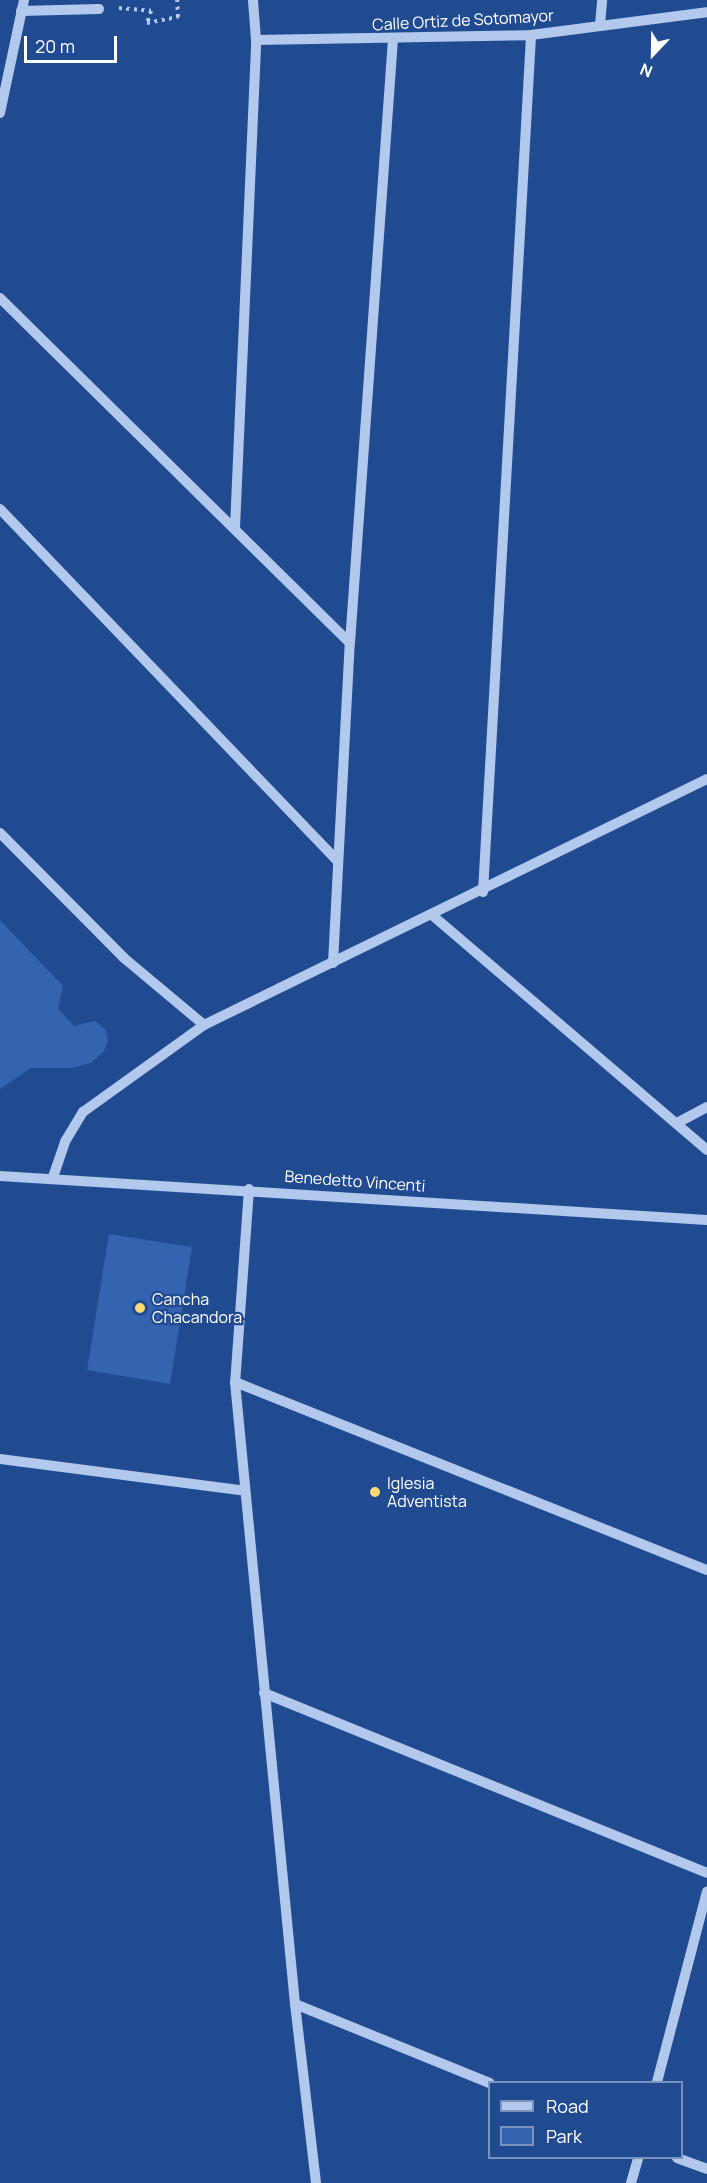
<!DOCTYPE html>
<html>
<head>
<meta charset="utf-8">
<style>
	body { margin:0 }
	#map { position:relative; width:707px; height:2183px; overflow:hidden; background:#214b91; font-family:Manrope,sans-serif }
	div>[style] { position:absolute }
	.green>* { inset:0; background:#3464af }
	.path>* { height:4px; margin-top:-2px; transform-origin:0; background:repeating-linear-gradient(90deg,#b2c9ed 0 3px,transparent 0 7.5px) }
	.minor>* { height:10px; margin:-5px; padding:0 5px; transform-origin:5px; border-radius:5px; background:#b2c9ed }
	.dots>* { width:16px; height:16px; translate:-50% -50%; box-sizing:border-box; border:3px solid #214b91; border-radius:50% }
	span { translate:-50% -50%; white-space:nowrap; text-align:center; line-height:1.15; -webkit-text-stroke:4.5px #214b91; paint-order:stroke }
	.street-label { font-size:16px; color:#fff }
	.poi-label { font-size:16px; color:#fff }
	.left { translate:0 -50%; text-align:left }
	.legend { position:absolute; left:488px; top:2081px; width:195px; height:78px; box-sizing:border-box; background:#214b91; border:2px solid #7a93bd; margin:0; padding:8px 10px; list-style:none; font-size:18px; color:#fff }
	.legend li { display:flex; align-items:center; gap:12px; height:30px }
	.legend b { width:30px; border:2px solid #7a93bd }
	.north { position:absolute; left:623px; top:24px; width:60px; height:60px; -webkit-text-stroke:4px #214b91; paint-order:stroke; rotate:202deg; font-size:16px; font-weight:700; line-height:24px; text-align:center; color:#fff }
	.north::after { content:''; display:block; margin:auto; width:21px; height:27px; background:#fff; clip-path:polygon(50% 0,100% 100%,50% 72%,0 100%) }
	.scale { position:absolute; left:24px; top:36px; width:93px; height:27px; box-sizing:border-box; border:3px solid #fff; border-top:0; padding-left:8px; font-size:18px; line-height:21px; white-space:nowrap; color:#fff; -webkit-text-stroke:4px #214b91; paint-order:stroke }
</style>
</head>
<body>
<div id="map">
	<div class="green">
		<div style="clip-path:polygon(0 920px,63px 986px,58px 1009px,74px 1026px,95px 1021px,106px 1030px,108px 1041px,104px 1051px,91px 1063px,72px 1068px,31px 1068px,0 1089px)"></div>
		<div style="clip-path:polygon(109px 1234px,192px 1247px,170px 1384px,87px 1370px)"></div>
	</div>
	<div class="path">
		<div style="left:119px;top:8px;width:32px;rotate:5deg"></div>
		<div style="left:151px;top:11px;width:13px;rotate:108deg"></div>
		<div style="left:147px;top:23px;width:32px;rotate:-11deg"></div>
		<div style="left:178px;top:17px;width:17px;rotate:-93deg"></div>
	</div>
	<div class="minor">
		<div style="left:21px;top:11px;width:78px;rotate:-1.5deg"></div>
		<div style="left:600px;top:25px;width:25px;rotate:-85deg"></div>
		<div style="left:256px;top:40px;width:275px;rotate:-1deg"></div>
		<div style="left:531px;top:35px;width:177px;rotate:-7.4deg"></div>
		<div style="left:0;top:113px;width:116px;rotate:-78deg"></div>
		<div style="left:0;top:298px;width:491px;rotate:44.6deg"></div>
		<div style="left:0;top:509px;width:487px;rotate:46.2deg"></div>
		<div style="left:235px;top:528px;width:488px;rotate:-87.5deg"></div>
		<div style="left:256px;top:40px;width:40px;rotate:-94.3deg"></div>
		<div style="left:0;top:833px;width:176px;rotate:45.2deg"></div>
		<div style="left:124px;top:958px;width:104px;rotate:39.9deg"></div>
		<div style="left:483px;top:892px;width:858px;rotate:-86.79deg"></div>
		<div style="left:432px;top:915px;width:362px;rotate:40.5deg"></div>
		<div style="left:333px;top:963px;width:320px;rotate:-87deg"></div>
		<div style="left:350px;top:643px;width:606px;rotate:-85.93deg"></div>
		<div style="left:677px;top:1123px;width:34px;rotate:-28deg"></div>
		<div style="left:0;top:1176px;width:708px;rotate:3.56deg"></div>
		<div style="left:53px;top:1177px;width:39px;rotate:-71deg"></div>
		<div style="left:66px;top:1140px;width:33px;rotate:-59deg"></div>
		<div style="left:83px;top:1112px;width:149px;rotate:-35.7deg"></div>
		<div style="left:204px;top:1025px;width:560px;rotate:-26.06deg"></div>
		<div style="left:249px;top:1189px;width:194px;rotate:94.1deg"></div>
		<div style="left:235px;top:1382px;width:625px;rotate:84.49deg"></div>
		<div style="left:295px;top:2004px;width:180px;rotate:83.3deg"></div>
		<div style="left:235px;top:1382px;width:508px;rotate:21.72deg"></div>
		<div style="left:0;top:1459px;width:247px;rotate:7.4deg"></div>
		<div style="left:264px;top:1693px;width:478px;rotate:22.1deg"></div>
		<div style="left:295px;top:2004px;width:210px;rotate:22.1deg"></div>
		<div style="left:657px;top:2082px;width:197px;rotate:-75.3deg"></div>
		<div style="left:677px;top:2158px;width:32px;rotate:20deg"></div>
		<div style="left:631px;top:2183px;width:26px;rotate:-74deg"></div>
	</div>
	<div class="dots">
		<div style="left:140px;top:1308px;background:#fadb73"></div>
		<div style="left:375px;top:1492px;background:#fadb73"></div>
	</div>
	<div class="street-label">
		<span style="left:463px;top:20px;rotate:-3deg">Calle Ortiz de Sotomayor</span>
		<span style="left:355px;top:1181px;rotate:4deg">Benedetto Vincenti</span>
	</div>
	<div class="poi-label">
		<span class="left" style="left:152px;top:1308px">Cancha<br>Chacandora</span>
		<span class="left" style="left:387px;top:1492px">Iglesia<br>Adventista</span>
	</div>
	<ul class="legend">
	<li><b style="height:8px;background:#b2c9ed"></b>Road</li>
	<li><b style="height:16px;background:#3464af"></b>Park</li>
	</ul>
	<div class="north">N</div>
	<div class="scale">20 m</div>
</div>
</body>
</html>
